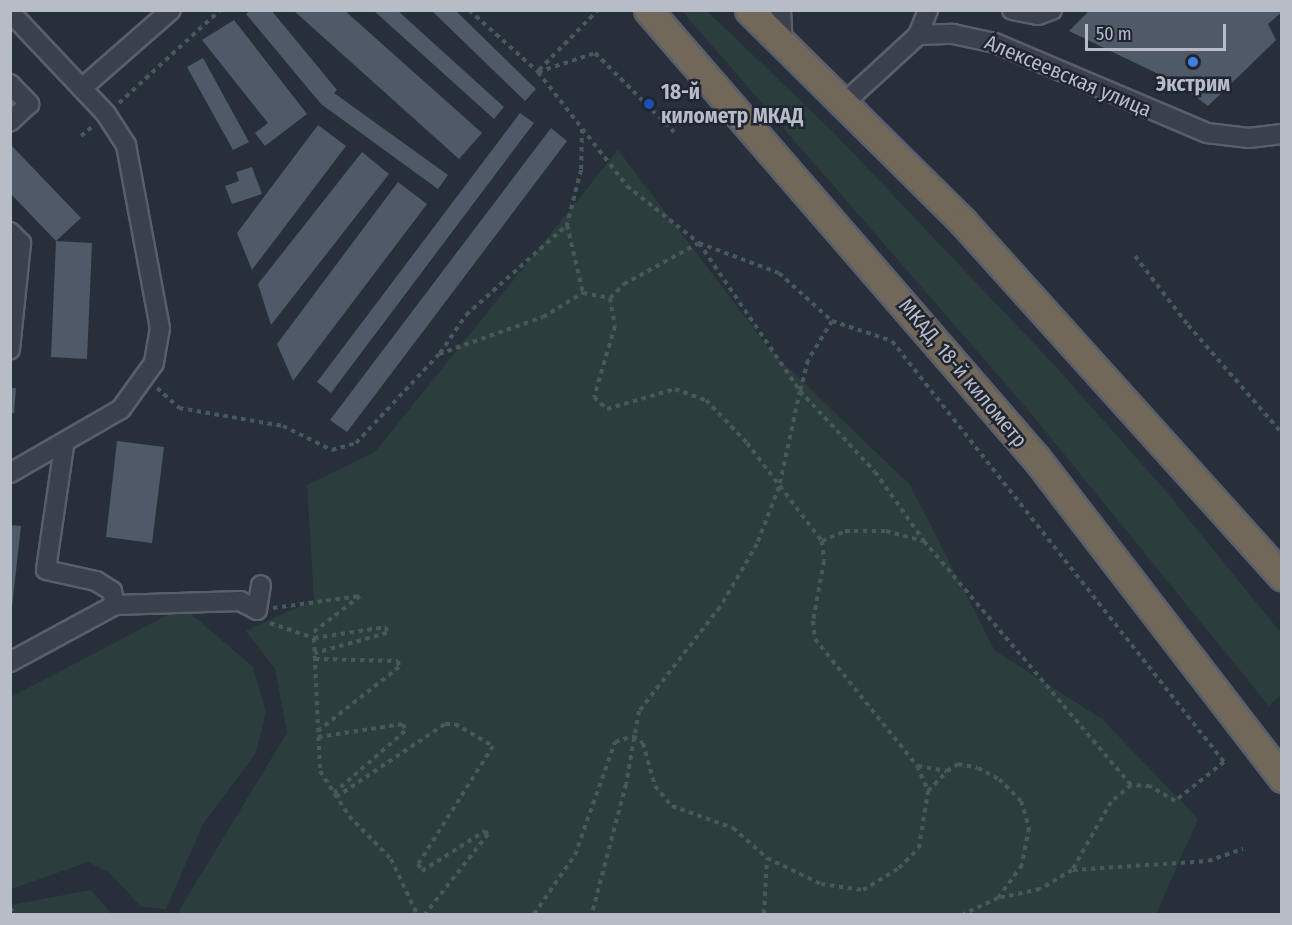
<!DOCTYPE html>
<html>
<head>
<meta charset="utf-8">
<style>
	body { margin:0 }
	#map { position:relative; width:1292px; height:925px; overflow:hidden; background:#272f3b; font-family:"Fira Sans Condensed",sans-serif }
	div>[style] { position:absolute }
	.green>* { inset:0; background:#2c3d3e }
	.building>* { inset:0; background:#505967 }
	.path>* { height:4px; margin-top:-2px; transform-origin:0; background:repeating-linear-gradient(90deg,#49585b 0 4.5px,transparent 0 9px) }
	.roads { filter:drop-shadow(2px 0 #595f6a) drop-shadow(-2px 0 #595f6a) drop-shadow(0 2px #595f6a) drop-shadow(0 -2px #595f6a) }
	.minor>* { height:18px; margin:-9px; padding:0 9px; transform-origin:9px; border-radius:9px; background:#3b414c }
	.highway>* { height:27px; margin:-13.5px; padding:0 13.5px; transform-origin:13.5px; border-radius:13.5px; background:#716859 }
	.dots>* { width:16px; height:16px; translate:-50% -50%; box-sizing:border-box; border:3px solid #202631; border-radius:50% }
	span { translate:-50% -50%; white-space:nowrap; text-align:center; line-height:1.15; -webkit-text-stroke:5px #202631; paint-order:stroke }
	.street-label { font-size:21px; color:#b7bcc7 }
	.poi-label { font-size:21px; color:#b7bcc7; font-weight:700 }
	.left { translate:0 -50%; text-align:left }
	.frame { position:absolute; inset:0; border:12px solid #b7bcc7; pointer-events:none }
	.scale { position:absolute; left:1085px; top:24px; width:141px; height:27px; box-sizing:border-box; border:3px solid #b7bcc7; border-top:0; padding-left:8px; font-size:18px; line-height:21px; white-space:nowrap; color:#b7bcc7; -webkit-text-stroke:4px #202631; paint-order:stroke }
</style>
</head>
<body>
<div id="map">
	<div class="green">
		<div style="clip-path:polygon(682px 11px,707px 11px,835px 134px,1058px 369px,1169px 495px,1281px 633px,1281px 695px,1269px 706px,1029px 411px)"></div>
		<div style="clip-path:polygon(618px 150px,770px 350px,910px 485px,995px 651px,1102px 719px,1198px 819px,1156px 914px,177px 914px,287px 733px,275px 669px,246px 631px,314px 600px,307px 485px,375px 452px)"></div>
		<div style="clip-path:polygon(183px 607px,253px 667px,266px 712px,256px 753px,203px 824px,166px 909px,141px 907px,109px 872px,88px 862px,11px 889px,11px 697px)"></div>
		<div style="clip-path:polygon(91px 890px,112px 914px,11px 914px,11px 905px)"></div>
	</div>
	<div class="building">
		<div style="clip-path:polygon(251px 10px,271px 10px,337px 90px,334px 93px,448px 175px,438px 189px,321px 104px,246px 14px)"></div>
		<div style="clip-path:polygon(293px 10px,344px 10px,482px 133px,459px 159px)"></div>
		<div style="clip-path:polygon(373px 10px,397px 10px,504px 107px,494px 119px)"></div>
		<div style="clip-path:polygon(431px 10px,455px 10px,536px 89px,525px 101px)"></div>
		<div style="clip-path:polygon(1090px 10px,1282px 10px,1282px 12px,1268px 24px,1276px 40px,1208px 106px,1179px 84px,1069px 31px)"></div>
		<div style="clip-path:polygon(234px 20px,307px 114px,265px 146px,255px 133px,268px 123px,202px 40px)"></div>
		<div style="clip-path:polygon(203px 58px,249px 142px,233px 150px,187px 67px)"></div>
		<div style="clip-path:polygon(520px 113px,534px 123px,331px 393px,317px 382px)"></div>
		<div style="clip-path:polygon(318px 125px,346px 146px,252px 270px,237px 233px)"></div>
		<div style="clip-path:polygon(551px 128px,567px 141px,347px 432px,330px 420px)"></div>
		<div style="clip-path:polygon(10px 144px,81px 218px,56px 241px,92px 243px,87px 359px,51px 357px,56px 241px,10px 193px)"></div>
		<div style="clip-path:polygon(362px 152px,389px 174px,271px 325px,258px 284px)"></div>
		<div style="clip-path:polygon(252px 167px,262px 194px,232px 204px,225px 186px,239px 181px,236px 172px)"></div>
		<div style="clip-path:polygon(398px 182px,427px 204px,293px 381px,277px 344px)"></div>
		<div style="clip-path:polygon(10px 388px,16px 388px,14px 413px,10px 413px)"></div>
		<div style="clip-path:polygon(117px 441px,164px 447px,152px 543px,106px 537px)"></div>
		<div style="clip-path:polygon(10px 525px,21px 526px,12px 607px,10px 607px)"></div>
	</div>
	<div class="path">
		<div style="left:469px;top:10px;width:93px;rotate:41.9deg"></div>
		<div style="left:538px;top:72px;width:145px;rotate:52deg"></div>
		<div style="left:627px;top:186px;width:92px;rotate:38.4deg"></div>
		<div style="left:699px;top:243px;width:179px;rotate:55.7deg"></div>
		<div style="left:800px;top:391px;width:98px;rotate:102.3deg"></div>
		<div style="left:779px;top:487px;width:61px;rotate:111.1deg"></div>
		<div style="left:757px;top:544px;width:73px;rotate:120.4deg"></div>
		<div style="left:720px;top:607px;width:132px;rotate:127.9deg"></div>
		<div style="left:639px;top:711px;width:74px;rotate:100.1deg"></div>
		<div style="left:626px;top:784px;width:134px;rotate:104.7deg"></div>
		<div style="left:539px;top:70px;width:84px;rotate:-45.5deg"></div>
		<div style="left:538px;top:72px;width:60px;rotate:-18.4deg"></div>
		<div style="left:595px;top:53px;width:112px;rotate:45deg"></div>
		<div style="left:119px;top:103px;width:137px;rotate:-42.6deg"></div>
		<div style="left:582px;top:129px;width:41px;rotate:91.4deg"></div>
		<div style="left:581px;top:170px;width:57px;rotate:104.3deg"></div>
		<div style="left:567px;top:225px;width:70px;rotate:76.8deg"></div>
		<div style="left:81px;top:136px;width:16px;rotate:-40deg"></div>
		<div style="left:1135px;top:256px;width:87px;rotate:52.5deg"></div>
		<div style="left:1188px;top:325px;width:143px;rotate:49deg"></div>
		<div style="left:610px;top:298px;width:20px;rotate:-45deg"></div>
		<div style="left:624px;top:284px;width:85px;rotate:-28.7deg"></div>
		<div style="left:699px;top:243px;width:85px;rotate:20.6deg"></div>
		<div style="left:779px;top:273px;width:72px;rotate:42.2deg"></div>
		<div style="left:832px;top:321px;width:63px;rotate:18.4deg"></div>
		<div style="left:892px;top:341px;width:536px;rotate:51.74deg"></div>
		<div style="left:1224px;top:762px;width:63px;rotate:141.5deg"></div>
		<div style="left:1175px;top:801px;width:29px;rotate:-149deg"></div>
		<div style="left:1150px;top:786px;width:19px;rotate:-177deg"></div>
		<div style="left:1131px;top:785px;width:26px;rotate:140deg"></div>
		<div style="left:1111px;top:802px;width:78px;rotate:119.8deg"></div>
		<div style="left:1072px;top:870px;width:37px;rotate:149deg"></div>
		<div style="left:1040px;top:889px;width:43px;rotate:167.9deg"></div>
		<div style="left:832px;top:321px;width:46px;rotate:121.6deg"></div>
		<div style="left:808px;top:360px;width:32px;rotate:104deg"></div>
		<div style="left:800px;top:391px;width:110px;rotate:47.2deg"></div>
		<div style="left:875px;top:472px;width:85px;rotate:54.6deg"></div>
		<div style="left:924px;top:541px;width:320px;rotate:49.7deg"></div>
		<div style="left:440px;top:353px;width:46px;rotate:-55.6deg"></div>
		<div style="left:466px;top:315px;width:135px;rotate:-41.7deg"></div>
		<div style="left:157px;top:388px;width:30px;rotate:42deg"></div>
		<div style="left:179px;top:408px;width:106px;rotate:9.8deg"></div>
		<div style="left:283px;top:426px;width:55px;rotate:26.1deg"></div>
		<div style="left:332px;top:450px;width:25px;rotate:-16deg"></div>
		<div style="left:356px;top:443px;width:122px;rotate:-47deg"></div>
		<div style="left:439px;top:354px;width:110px;rotate:-19.6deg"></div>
		<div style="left:543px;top:317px;width:47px;rotate:-31deg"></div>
		<div style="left:583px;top:293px;width:27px;rotate:10deg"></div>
		<div style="left:610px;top:298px;width:28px;rotate:80deg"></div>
		<div style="left:615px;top:326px;width:74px;rotate:106.5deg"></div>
		<div style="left:594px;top:397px;width:18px;rotate:43deg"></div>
		<div style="left:607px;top:409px;width:71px;rotate:-16.4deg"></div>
		<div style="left:675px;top:389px;width:33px;rotate:20deg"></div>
		<div style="left:706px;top:400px;width:59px;rotate:46.4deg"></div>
		<div style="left:747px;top:443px;width:123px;rotate:52.6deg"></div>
		<div style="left:822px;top:541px;width:20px;rotate:84deg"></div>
		<div style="left:824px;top:561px;width:61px;rotate:100.4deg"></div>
		<div style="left:813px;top:621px;width:18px;rotate:84deg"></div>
		<div style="left:815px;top:639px;width:163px;rotate:51.2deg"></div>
		<div style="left:917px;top:766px;width:27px;rotate:66deg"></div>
		<div style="left:822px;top:541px;width:25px;rotate:-23deg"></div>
		<div style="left:845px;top:531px;width:41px"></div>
		<div style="left:886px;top:531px;width:38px;rotate:15deg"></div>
		<div style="left:273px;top:608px;width:88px;rotate:-7.9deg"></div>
		<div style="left:360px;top:596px;width:62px;rotate:142.2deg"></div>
		<div style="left:270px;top:623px;width:46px;rotate:18.8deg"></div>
		<div style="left:314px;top:638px;width:133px;rotate:87.4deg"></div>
		<div style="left:320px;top:771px;width:54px;rotate:57.2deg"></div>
		<div style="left:349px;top:816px;width:60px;rotate:45.7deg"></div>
		<div style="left:391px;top:859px;width:61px;rotate:64.7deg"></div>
		<div style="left:314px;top:638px;width:73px;rotate:-8.7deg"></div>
		<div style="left:386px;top:627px;width:6px;rotate:81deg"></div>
		<div style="left:387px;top:633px;width:75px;rotate:164.5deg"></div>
		<div style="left:315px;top:659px;width:83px;rotate:1.4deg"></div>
		<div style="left:398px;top:661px;width:6px;rotate:81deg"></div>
		<div style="left:399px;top:667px;width:102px;rotate:141.8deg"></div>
		<div style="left:318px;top:737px;width:86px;rotate:-8.7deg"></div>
		<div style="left:403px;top:724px;width:7px;rotate:74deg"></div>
		<div style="left:405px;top:731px;width:94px;rotate:138.9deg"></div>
		<div style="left:918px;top:766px;width:29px;rotate:10deg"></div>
		<div style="left:947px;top:771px;width:13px;rotate:-32deg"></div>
		<div style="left:958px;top:764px;width:20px;rotate:11deg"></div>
		<div style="left:978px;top:768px;width:24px;rotate:28deg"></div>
		<div style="left:999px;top:779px;width:31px;rotate:45deg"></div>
		<div style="left:1021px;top:801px;width:28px;rotate:73deg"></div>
		<div style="left:1029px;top:828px;width:38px;rotate:101deg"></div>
		<div style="left:1022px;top:865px;width:41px;rotate:126deg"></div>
		<div style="left:998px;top:898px;width:38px;rotate:155deg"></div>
		<div style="left:336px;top:797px;width:131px;rotate:-33.8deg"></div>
		<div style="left:445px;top:724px;width:10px"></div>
		<div style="left:455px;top:724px;width:44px;rotate:30.1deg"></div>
		<div style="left:493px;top:746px;width:140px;rotate:122.4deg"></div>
		<div style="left:418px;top:864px;width:8px;rotate:60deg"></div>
		<div style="left:422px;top:871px;width:75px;rotate:-32.4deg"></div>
		<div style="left:485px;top:831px;width:4px;rotate:45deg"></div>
		<div style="left:488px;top:834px;width:102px;rotate:128.2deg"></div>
		<div style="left:1073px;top:870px;width:135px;rotate:-3.8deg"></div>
		<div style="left:1208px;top:861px;width:37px;rotate:-19deg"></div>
		<div style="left:10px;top:908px;width:8px;rotate:50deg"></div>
		<div style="left:534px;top:914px;width:72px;rotate:-55.2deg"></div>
		<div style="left:575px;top:855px;width:120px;rotate:-70.5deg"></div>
		<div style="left:615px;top:742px;width:19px;rotate:-18deg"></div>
		<div style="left:633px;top:736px;width:12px;rotate:35deg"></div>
		<div style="left:643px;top:743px;width:45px;rotate:74.4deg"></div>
		<div style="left:655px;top:786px;width:26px;rotate:50deg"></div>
		<div style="left:672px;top:806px;width:65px;rotate:19.8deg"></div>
		<div style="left:733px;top:828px;width:45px;rotate:41.4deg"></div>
		<div style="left:767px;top:858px;width:60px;rotate:25.7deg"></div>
		<div style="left:821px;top:884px;width:42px;rotate:8.1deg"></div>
		<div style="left:863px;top:890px;width:42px;rotate:-31.4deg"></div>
		<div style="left:899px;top:868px;width:28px;rotate:-45deg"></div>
		<div style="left:919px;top:848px;width:58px;rotate:-81deg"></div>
		<div style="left:928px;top:791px;width:28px;rotate:-46deg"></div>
		<div style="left:764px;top:914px;width:56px;rotate:-86.9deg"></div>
	</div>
	<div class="roads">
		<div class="minor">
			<div style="left:781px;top:10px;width:34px;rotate:87deg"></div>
			<div style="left:1012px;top:10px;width:26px;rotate:11deg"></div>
			<div style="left:1038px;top:15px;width:15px;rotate:-20deg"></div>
			<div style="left:10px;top:12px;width:140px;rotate:46.7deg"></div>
			<div style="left:106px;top:114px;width:37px;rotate:57deg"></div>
			<div style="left:126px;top:145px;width:186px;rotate:79.5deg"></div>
			<div style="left:160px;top:328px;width:36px;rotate:100deg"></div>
			<div style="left:154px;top:363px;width:57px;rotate:125.7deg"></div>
			<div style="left:121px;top:409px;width:128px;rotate:150deg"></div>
			<div style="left:918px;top:35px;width:27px;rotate:-68deg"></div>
			<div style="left:10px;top:84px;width:28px;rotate:46deg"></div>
			<div style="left:29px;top:104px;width:26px;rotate:137deg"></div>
			<div style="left:82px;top:88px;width:118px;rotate:-41.2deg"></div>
			<div style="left:842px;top:105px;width:103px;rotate:-42.6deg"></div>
			<div style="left:918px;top:35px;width:35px;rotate:-2deg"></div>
			<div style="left:953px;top:34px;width:43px;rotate:12.1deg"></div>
			<div style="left:995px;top:43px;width:230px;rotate:23deg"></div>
			<div style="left:1207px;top:133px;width:42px;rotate:6.8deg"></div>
			<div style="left:1249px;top:138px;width:33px;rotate:-7deg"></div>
			<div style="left:10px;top:232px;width:16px;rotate:45deg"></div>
			<div style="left:21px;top:243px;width:107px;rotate:95.9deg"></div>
			<div style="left:64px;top:446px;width:125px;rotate:98.3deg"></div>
			<div style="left:46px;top:570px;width:51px;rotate:12.4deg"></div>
			<div style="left:96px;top:581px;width:19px;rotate:32deg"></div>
			<div style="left:112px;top:591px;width:14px;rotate:78deg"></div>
			<div style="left:115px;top:605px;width:125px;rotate:-1.8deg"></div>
			<div style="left:240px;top:601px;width:19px;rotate:28deg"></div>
			<div style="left:257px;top:610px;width:25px;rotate:-81deg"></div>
			<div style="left:10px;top:662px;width:119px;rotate:-28.5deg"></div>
		</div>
		<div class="highway">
			<div style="left:648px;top:10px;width:593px;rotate:49.11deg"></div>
			<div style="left:1036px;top:458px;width:404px;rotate:52.4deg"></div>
			<div style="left:749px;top:10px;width:301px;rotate:44.7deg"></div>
			<div style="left:963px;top:222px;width:477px;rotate:48deg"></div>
		</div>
	</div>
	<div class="dots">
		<div style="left:1193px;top:62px;background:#3f7fe0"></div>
		<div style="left:649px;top:104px;background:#1a4fb4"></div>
	</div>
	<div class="street-label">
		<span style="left:1068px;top:76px;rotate:23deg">Алексеевская улица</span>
		<span style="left:963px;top:373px;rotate:50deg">МКАД, 18-й километр</span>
	</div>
	<div class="poi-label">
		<span style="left:1193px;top:84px">Экстрим</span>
		<span class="left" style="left:661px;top:104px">18-й<br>километр МКАД</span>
	</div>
	<div class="frame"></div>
	<div class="scale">50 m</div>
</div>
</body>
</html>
